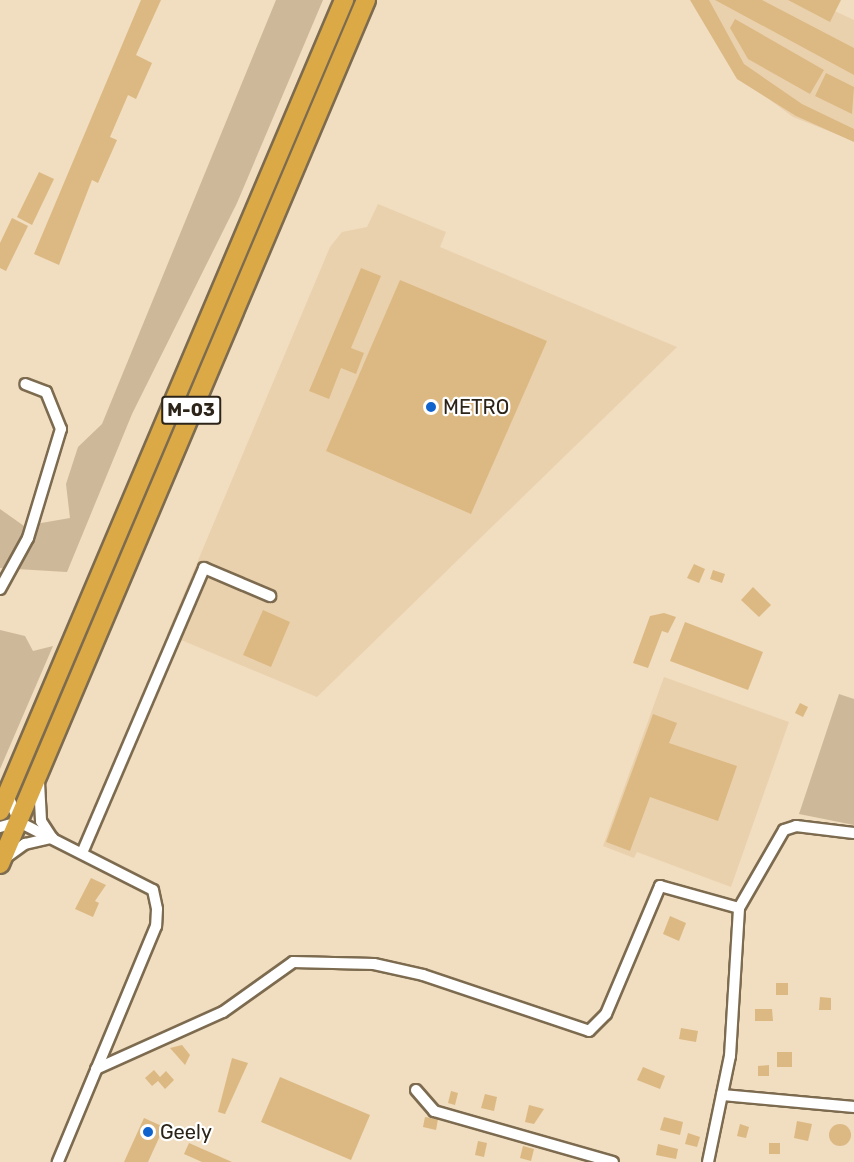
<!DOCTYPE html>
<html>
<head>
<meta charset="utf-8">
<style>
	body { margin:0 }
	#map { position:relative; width:854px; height:1162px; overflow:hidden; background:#f1ddbf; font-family:Rubik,sans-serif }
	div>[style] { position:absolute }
	.built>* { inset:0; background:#ead1ad }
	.green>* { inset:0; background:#cdb899 }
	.building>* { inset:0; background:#dcb983 }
	.round { border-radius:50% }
	.roads { filter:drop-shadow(2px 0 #7d6b50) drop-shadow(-2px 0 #7d6b50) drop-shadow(0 2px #7d6b50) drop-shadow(0 -2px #7d6b50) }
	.minor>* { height:10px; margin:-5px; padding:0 5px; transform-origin:5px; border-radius:5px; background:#fff }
	.trunk>* { height:18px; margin:-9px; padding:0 9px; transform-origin:9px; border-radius:9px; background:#dbaa47 }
	.dots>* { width:16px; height:16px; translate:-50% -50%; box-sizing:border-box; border:3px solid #fff; border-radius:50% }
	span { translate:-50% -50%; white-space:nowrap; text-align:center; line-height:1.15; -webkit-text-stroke:4.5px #fff; paint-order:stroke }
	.shield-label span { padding:2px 4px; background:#fff; border:2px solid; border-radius:4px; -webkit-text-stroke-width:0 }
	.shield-label { font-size:18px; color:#2c2419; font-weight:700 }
	.poi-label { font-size:20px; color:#2c2419 }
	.left { translate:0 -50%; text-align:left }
</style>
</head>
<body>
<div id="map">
	<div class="built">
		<div style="clip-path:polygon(692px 0,827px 0,824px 6px,854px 20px,854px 141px,793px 117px,734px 73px)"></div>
		<div style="clip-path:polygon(378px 204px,446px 232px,440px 247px,677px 347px,317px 697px,167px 634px,330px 247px,342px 232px,367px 227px)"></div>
		<div style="clip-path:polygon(664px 677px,789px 722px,731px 887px,637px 852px,634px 858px,603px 846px)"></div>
	</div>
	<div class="green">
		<div style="clip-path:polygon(276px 0,323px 0,237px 203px,132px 414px,67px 572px,0 568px,0 509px,24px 526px,70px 518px,66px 484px,78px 447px,102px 424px)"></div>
		<div style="clip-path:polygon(0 630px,25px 636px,33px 651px,53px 646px,0 769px)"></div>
		<div style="clip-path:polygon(839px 694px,854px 699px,854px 825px,799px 814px)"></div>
	</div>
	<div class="building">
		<div style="clip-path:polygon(141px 0,161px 0,136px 55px,152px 63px,136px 99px,128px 95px,110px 137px,117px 140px,98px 183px,92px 180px,59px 265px,34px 254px)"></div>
		<div style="clip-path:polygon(690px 0,709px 0,744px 64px,802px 104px,854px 129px,854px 142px,796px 116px,737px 79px)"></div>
		<div style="clip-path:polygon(715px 0,762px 0,854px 48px,854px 75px)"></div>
		<div style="clip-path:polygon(788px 0,841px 0,830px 22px)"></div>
		<div style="clip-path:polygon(735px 19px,824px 70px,810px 94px,748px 59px,730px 28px)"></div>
		<div style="clip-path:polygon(826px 73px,854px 87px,852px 114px,815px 96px)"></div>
		<div style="clip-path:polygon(39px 172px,54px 179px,32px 225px,17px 217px)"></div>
		<div style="clip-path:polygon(12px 218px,28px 226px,6px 271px,0 268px,0 243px)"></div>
		<div style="clip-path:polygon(361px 268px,381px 276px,351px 348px,364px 353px,356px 374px,341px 368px,329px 399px,309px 391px)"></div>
		<div style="clip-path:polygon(400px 280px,547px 341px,471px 514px,326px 451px)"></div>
		<div style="clip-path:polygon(694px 564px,705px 569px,699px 583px,687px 578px)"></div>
		<div style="clip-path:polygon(713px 570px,725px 574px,722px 583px,710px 579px)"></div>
		<div style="clip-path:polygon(753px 587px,771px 605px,759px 617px,741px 600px)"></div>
		<div style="clip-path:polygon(263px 610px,290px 622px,271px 667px,243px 655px)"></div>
		<div style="clip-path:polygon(664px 613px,676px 617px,668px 633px,662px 631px,648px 668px,633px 663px,650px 616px)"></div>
		<div style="clip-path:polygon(685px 622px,763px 652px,748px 690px,670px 661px)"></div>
		<div style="clip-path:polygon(800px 703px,808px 707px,803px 717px,795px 713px)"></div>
		<div style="clip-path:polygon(653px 714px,677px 723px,669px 743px,737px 766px,718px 821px,650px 797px,630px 851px,606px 842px)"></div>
		<div style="clip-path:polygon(91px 878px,106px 885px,95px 901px,99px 903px,93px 917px,75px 909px)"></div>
		<div style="clip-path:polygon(670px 916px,686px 923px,679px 941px,663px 934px)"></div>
		<div style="clip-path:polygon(776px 983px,788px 983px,788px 995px,776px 995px)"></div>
		<div style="clip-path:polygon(820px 997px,831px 998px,831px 1010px,819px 1010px)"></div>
		<div style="clip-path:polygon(755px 1009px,772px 1009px,773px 1021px,755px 1021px)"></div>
		<div style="clip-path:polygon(681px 1028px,698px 1031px,696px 1042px,679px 1039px)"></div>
		<div style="clip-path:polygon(182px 1045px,190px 1055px,185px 1065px,170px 1048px)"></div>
		<div style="clip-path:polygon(777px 1052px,792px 1052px,792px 1067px,777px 1067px)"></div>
		<div style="clip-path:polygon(232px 1058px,248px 1063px,225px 1114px,218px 1112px)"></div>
		<div style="clip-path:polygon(769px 1065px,769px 1076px,758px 1076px,758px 1066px)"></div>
		<div style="clip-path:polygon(643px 1067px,665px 1076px,660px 1089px,637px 1080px)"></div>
		<div style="clip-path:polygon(154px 1070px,160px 1077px,166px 1071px,174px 1080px,165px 1089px,158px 1081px,152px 1086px,145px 1078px)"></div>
		<div style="clip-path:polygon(280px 1077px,370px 1115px,351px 1160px,261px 1122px)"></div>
		<div style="clip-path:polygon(451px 1091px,458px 1093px,455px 1105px,448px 1103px)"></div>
		<div style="clip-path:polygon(485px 1094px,497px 1097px,494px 1111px,481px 1108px)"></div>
		<div style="clip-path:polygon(529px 1105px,544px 1109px,534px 1124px,525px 1122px)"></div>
		<div style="clip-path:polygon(425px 1117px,438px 1119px,436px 1130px,423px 1127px)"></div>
		<div style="clip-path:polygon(664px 1117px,683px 1122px,680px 1135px,660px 1130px)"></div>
		<div style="clip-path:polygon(144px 1118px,164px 1127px,148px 1162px,124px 1162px)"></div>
		<div style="clip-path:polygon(797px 1121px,812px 1124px,808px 1141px,794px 1138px)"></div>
		<div style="clip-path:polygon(740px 1124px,749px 1127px,746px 1138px,737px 1136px)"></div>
		<div class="round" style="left:829px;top:1124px;width:22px;height:22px"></div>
		<div style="clip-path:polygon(688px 1133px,700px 1137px,697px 1147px,685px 1144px)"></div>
		<div style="clip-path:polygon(478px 1141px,487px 1143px,484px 1157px,475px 1155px)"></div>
		<div style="clip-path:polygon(189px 1143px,232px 1162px,202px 1162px,184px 1154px)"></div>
		<div style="clip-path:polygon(769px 1143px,780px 1143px,780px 1154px,769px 1154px)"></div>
		<div style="clip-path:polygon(658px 1144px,678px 1149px,676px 1159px,656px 1155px)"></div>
		<div style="clip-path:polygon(523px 1146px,534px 1149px,531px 1161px,520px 1158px)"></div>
	</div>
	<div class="roads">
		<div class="minor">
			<div style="left:0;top:589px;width:58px;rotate:-61.2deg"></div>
			<div style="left:28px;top:538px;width:114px;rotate:-73.2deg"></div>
			<div style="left:61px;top:429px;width:40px;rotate:-112deg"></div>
			<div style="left:46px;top:392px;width:22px;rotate:-159deg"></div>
			<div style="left:39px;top:782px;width:39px;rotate:87deg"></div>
			<div style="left:41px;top:821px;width:20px;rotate:57deg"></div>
			<div style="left:8px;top:796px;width:28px;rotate:67deg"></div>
			<div style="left:19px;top:822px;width:150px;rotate:26.9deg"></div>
			<div style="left:153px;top:890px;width:19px;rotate:78deg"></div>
			<div style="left:157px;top:909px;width:17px;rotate:93deg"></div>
			<div style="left:156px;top:926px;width:256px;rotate:112.6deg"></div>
			<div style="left:0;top:827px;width:20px;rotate:-15deg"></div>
			<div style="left:82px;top:853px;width:310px;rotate:-66.8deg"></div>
			<div style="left:204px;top:568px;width:72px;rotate:23deg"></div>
			<div style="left:4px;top:859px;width:26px;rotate:-36deg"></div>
			<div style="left:25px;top:844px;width:28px;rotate:-13deg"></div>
			<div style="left:96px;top:1069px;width:139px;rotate:-24.2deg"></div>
			<div style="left:223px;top:1012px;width:86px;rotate:-35.5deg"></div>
			<div style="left:293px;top:962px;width:81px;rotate:1.4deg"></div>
			<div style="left:374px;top:964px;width:50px;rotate:12.7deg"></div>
			<div style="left:423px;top:975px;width:175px;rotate:18.6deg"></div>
			<div style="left:589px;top:1031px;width:24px;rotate:-45deg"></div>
			<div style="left:606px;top:1014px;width:139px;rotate:-67.1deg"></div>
			<div style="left:660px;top:886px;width:82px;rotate:15.6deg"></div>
			<div style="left:739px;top:908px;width:90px;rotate:-60deg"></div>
			<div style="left:784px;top:830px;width:13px;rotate:-18deg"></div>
			<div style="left:796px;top:826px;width:58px;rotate:6.9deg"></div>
			<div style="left:416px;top:1090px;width:28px;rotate:49deg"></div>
			<div style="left:434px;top:1111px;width:186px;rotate:15.9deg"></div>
			<div style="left:722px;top:1095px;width:133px;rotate:5.2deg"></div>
			<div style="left:708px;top:1162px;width:108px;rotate:-78.3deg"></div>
			<div style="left:730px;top:1056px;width:148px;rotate:-86.5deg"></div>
		</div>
		<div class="trunk">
			<div style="left:0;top:811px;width:881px;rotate:-67.01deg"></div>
			<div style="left:0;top:864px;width:938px;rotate:-67.04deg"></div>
		</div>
	</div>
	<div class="dots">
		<div style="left:431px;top:407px;background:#1063cd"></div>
		<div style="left:148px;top:1132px;background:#1063cd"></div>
	</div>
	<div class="shield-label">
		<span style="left:191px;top:410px">М-03</span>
	</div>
	<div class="poi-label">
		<span class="left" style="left:443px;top:407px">METRO</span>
		<span class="left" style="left:160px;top:1132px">Geely</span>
	</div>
</div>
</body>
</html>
